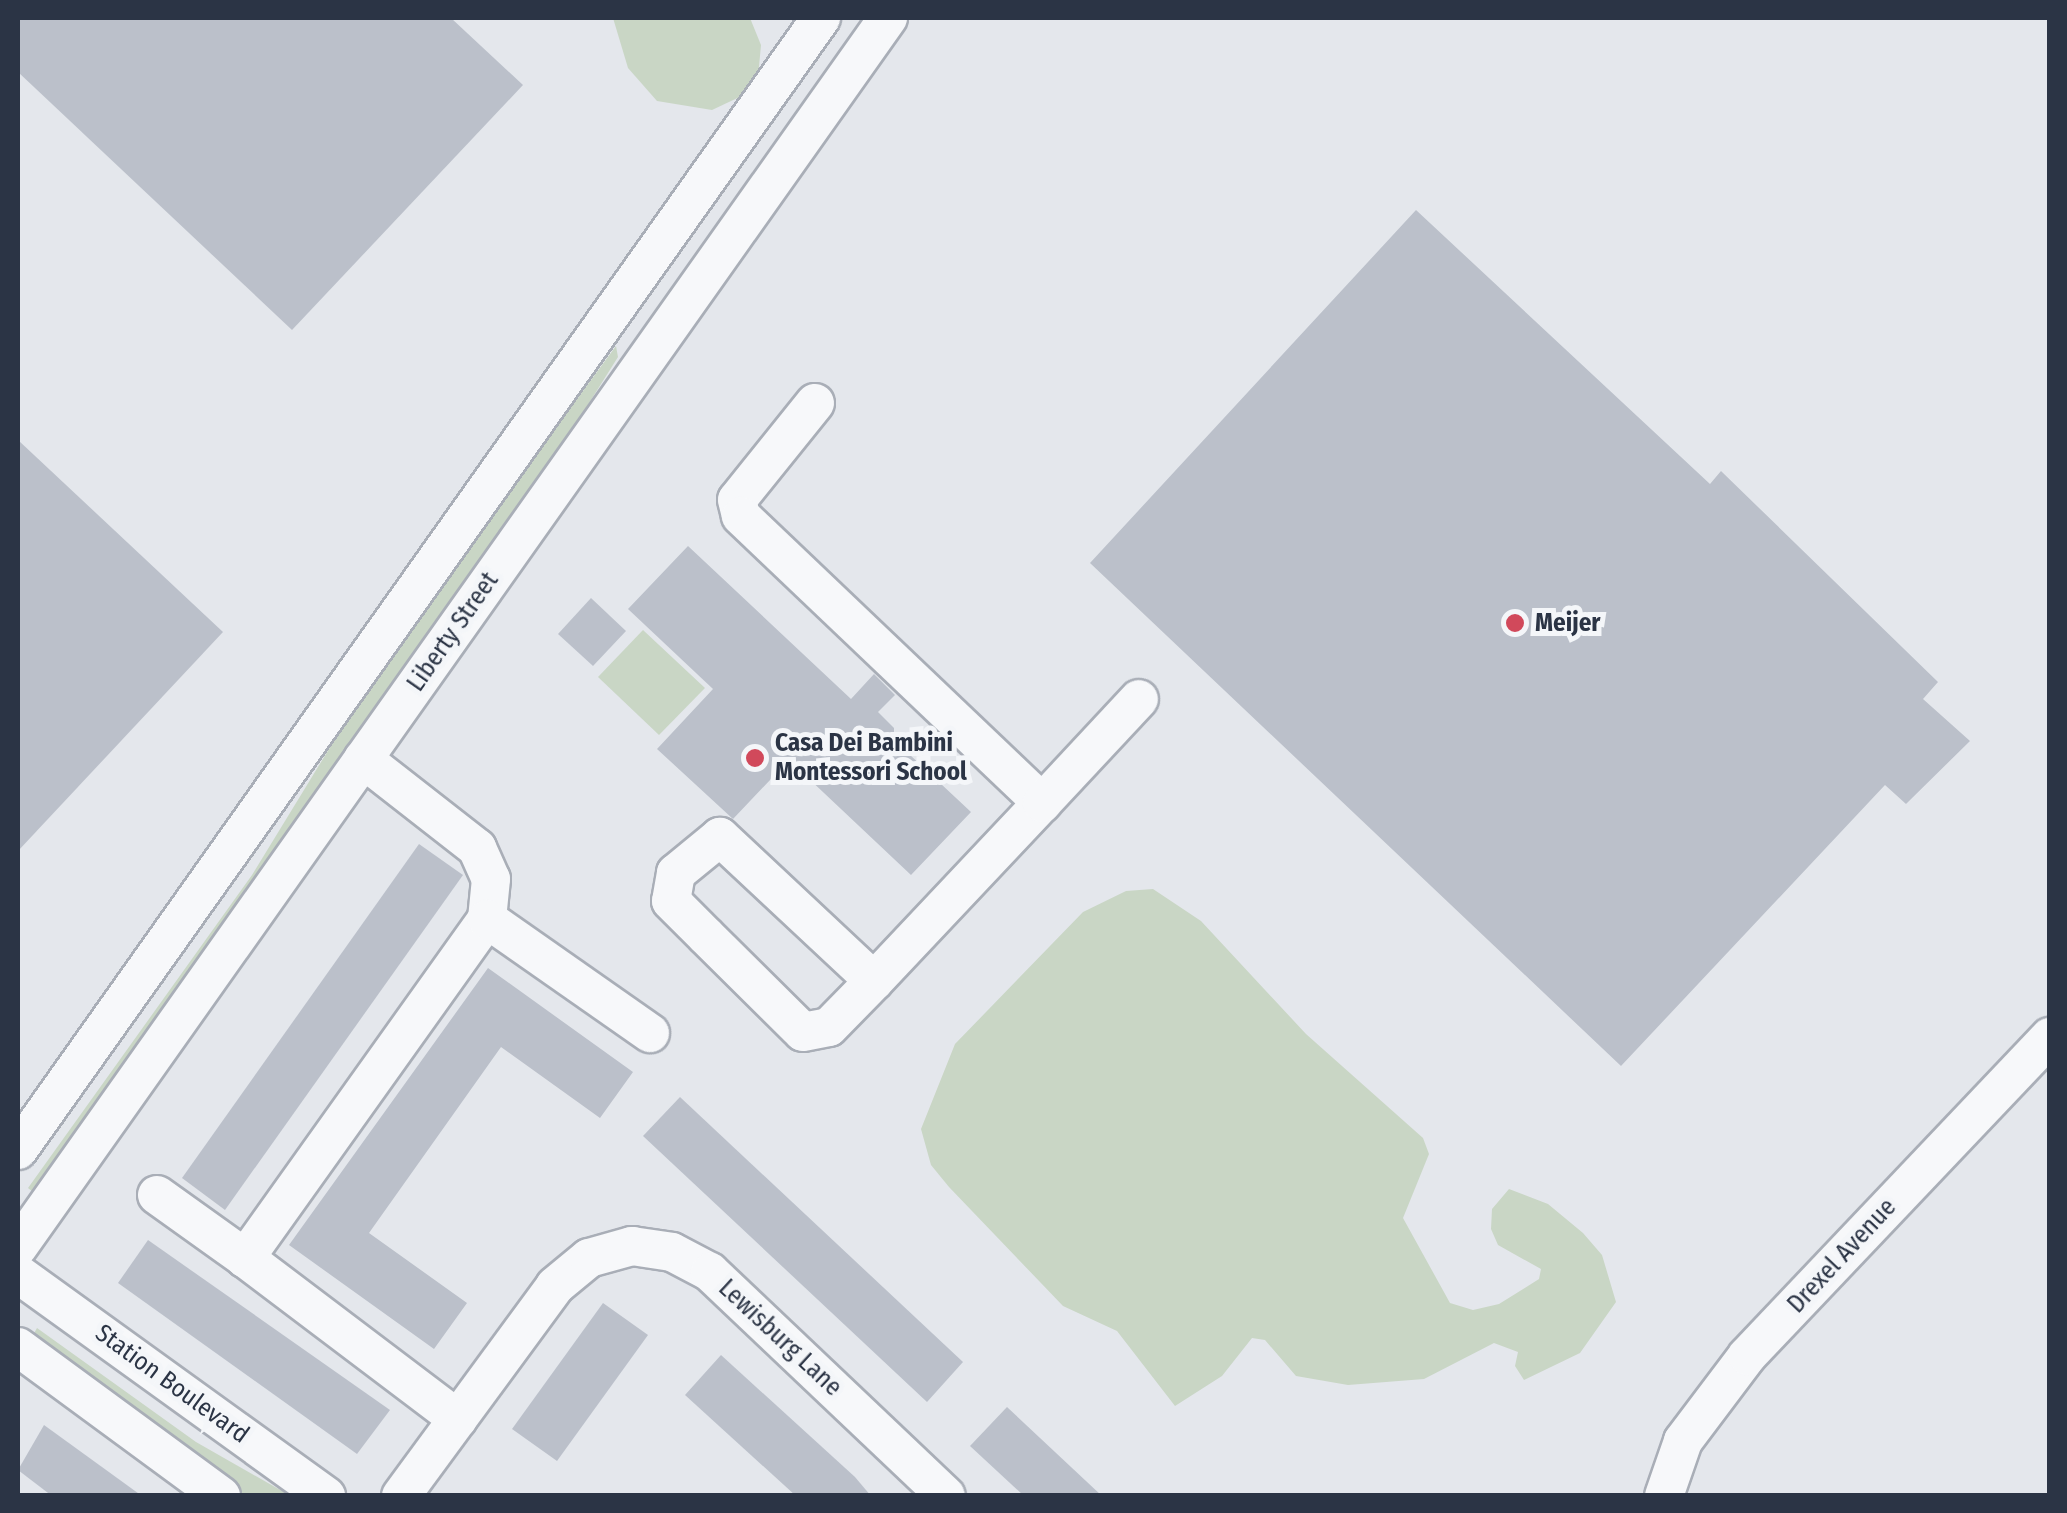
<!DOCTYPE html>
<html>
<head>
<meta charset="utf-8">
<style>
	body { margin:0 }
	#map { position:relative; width:2067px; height:1513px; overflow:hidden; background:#e4e7ec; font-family:"Fira Sans Condensed",sans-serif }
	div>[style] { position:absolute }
	.green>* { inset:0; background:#c9d6c5 }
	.building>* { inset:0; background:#bbc0ca }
	.roads { filter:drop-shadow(2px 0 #a9aeb7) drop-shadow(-2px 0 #a9aeb7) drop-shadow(0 2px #a9aeb7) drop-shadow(0 -2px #a9aeb7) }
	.minor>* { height:38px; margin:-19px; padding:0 19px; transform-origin:19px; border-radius:19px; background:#f7f8fa }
	.dots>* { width:28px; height:28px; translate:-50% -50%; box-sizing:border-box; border:5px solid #f4f6f9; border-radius:50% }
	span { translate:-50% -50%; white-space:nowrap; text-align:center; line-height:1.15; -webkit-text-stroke:10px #f4f6f9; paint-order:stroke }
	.poi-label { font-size:25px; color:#2b3445; font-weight:700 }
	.left { translate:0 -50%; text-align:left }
	.street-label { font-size:25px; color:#2b3445 }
	.frame { position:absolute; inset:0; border:20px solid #2b3445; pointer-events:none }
</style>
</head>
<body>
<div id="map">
	<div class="green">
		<div style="clip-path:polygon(613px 18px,750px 18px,761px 45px,758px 77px,748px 93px,712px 110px,657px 101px,628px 68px)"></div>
		<div style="clip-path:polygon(616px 346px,618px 357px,555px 457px,33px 1192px,28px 1188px,252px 875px,373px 677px)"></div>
		<div style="clip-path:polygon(643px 630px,705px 688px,659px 735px,598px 677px)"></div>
		<div style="clip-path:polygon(1153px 889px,1201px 921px,1306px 1034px,1423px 1138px,1429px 1154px,1403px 1218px,1450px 1303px,1473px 1310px,1499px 1304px,1539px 1279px,1541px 1269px,1498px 1245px,1491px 1229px,1492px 1209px,1509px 1189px,1548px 1204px,1583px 1233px,1602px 1255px,1616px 1302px,1580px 1353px,1524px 1380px,1515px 1366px,1518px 1352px,1494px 1343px,1424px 1379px,1348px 1385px,1296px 1376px,1265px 1340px,1252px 1338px,1222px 1376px,1175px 1406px,1117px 1331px,1063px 1306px,949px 1187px,931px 1165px,921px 1129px,955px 1044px,1083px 912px,1126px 891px)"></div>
		<div style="clip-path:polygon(37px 1328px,196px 1442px,289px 1495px,244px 1495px,32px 1337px)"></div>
	</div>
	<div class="building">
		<div style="clip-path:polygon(18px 18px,451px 18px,523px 85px,292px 330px,18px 72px)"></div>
		<div style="clip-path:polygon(1416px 210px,1710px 484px,1721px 471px,1938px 682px,1923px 699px,1970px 741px,1906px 804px,1885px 785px,1621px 1066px,1090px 563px)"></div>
		<div style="clip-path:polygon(18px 440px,223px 632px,18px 851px)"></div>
		<div style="clip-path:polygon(688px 546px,851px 699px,874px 674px,895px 695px,878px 712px,894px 728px,894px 740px,971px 812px,911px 875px,789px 760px,733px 819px,657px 749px,713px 689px,628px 609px)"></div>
		<div style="clip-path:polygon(591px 598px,626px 631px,593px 666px,558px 634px)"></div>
		<div style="clip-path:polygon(419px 844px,463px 875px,225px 1210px,182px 1178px)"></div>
		<div style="clip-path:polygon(488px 968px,633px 1072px,600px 1118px,501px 1047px,369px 1233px,467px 1303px,434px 1349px,289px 1245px)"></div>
		<div style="clip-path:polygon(680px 1097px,963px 1362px,927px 1402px,643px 1136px)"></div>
		<div style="clip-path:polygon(148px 1240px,390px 1410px,357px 1454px,118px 1283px)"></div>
		<div style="clip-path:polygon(603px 1303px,648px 1335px,557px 1461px,512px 1429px)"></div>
		<div style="clip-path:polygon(721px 1355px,855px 1477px,871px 1496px,796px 1496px,685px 1395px)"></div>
		<div style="clip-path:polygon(1007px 1407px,1102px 1496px,1024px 1496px,970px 1446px)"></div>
		<div style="clip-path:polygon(44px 1425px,142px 1496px,52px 1496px,18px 1470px)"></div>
	</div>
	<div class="roads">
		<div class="minor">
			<div style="left:815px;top:403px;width:124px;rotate:128.8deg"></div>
			<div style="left:737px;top:500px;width:16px;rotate:76deg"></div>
			<div style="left:741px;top:516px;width:416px;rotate:43.6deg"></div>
			<div style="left:363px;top:759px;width:145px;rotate:38deg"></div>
			<div style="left:477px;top:848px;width:34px;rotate:66deg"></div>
			<div style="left:491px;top:879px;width:40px;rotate:95.7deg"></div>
			<div style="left:487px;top:919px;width:417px;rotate:125.5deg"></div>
			<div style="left:245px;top:1258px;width:267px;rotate:37.1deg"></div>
			<div style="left:487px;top:919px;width:199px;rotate:35deg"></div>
			<div style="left:874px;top:981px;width:211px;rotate:-136.9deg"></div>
			<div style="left:720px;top:837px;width:57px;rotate:140.7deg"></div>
			<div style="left:676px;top:873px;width:28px;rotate:100deg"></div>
			<div style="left:671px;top:901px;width:49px;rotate:45deg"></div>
			<div style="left:706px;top:936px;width:136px;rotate:44.7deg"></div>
			<div style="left:803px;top:1032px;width:26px;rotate:-11deg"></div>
			<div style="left:829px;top:1027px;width:64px;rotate:-45.6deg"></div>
			<div style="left:874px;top:981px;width:245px;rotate:-46.7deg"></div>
			<div style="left:1042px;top:803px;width:142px;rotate:-47deg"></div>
			<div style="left:18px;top:1150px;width:1388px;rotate:-54.65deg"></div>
			<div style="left:157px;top:1195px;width:108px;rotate:35.6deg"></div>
			<div style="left:18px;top:1247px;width:1506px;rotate:-54.71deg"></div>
			<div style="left:18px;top:1274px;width:380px;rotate:35.8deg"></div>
			<div style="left:18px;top:1347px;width:252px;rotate:36.3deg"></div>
			<div style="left:401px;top:1496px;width:260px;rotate:-53.7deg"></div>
			<div style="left:555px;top:1286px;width:44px;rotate:-39.5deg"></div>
			<div style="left:589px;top:1258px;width:45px;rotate:-15.6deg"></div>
			<div style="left:632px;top:1246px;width:40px;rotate:8.5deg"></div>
			<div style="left:672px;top:1252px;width:43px;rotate:27.8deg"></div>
			<div style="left:710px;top:1272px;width:325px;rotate:43.5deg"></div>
			<div style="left:1664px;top:1496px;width:58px;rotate:-70.9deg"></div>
			<div style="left:1683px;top:1441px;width:106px;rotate:-53deg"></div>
			<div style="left:1747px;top:1356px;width:440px;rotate:-46.5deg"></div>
		</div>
	</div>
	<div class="dots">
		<div style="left:1515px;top:623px;background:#d1495b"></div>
		<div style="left:755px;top:758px;background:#d1495b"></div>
	</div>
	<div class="poi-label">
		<span class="left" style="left:1535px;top:623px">Meijer</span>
		<span class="left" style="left:775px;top:758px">Casa Dei Bambini<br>Montessori School</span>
	</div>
	<div class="street-label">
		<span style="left:453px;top:632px;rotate:-55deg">Liberty Street</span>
		<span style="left:1842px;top:1256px;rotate:-47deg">Drexel Avenue</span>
		<span style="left:780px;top:1338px;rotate:43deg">Lewisburg Lane</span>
		<span style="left:172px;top:1384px;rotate:36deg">Station Boulevard</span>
	</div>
	<div class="frame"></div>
</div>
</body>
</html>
